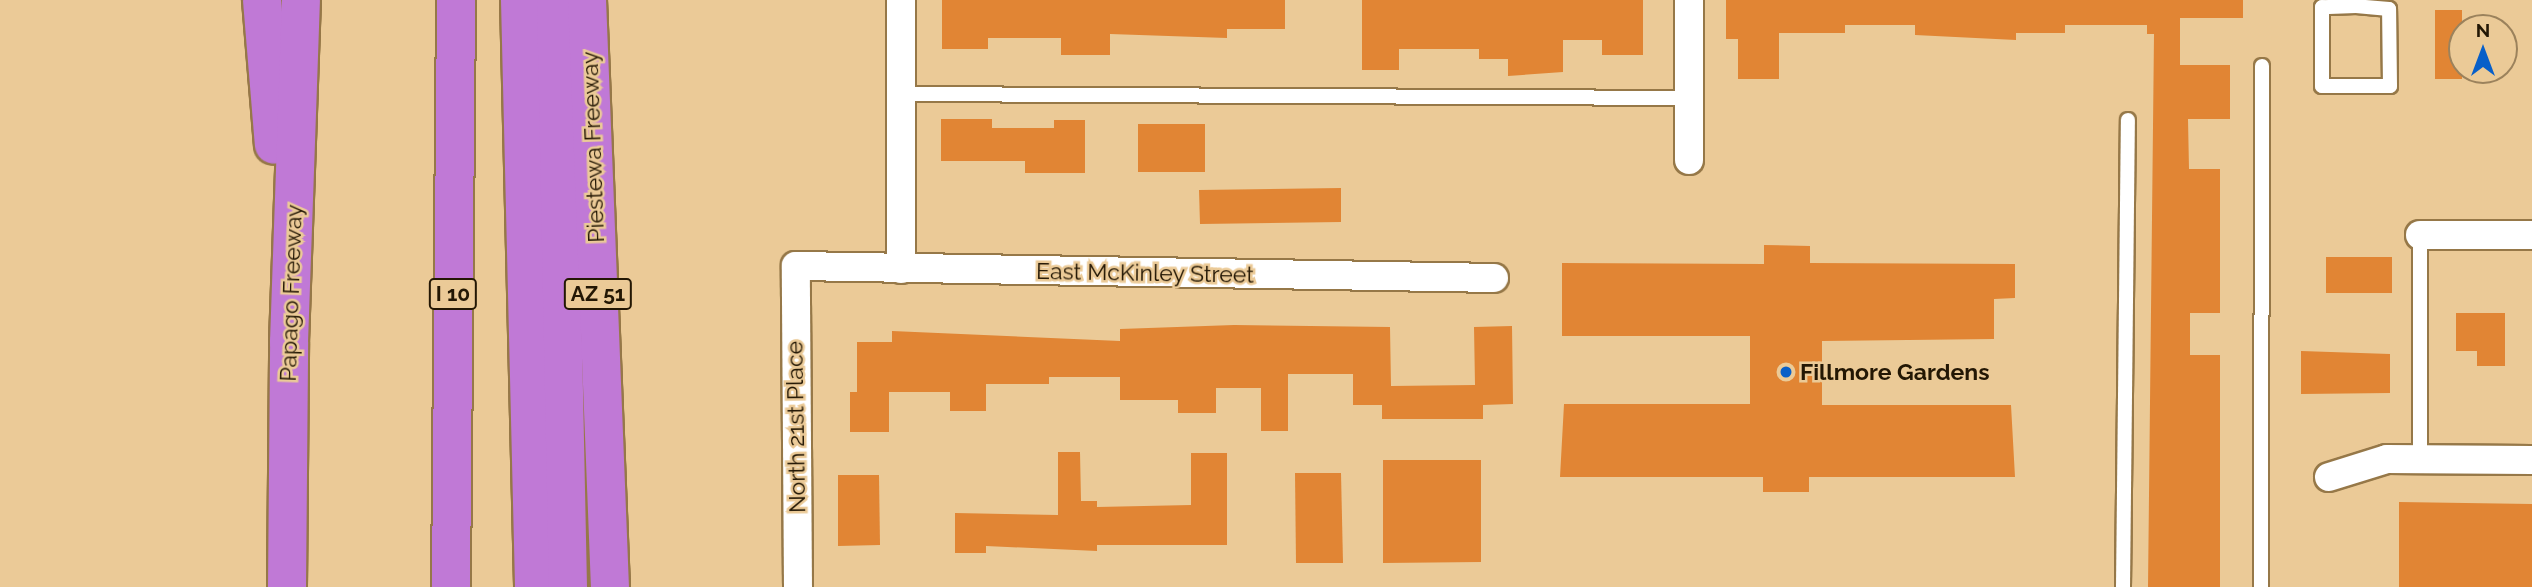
<!DOCTYPE html>
<html>
<head>
<meta charset="utf-8">
<style>
	body { margin:0 }
	#map { position:relative; width:2532px; height:587px; overflow:hidden; background:#ebca97; font-family:Raleway,sans-serif }
	div>[style] { position:absolute }
	.building>* { inset:0; background:#e18534 }
	.roads { filter:drop-shadow(2px 0 #967848) drop-shadow(-2px 0 #967848) drop-shadow(0 2px #967848) drop-shadow(0 -2px #967848) }
	.service>* { height:14px; margin:-7px; padding:0 7px; transform-origin:7px; border-radius:7px; background:#fff }
	.minor>* { height:28px; margin:-14px; padding:0 14px; transform-origin:14px; border-radius:14px; background:#fff }
	.motorway>* { height:38px; margin:-19px; padding:0 19px; transform-origin:19px; border-radius:19px; background:#c079d6 }
	.dots>* { width:19px; height:19px; translate:-50% -50%; box-sizing:border-box; border:4px solid #ebca97; border-radius:50% }
	span { translate:-50% -50%; white-space:nowrap; text-align:center; line-height:1.15; -webkit-text-stroke:5px #ebca97; paint-order:stroke }
	.shield-label span { padding:2px 5px; background:#ebca97; border:2px solid; border-radius:5px; -webkit-text-stroke-width:0 }
	.shield-label { font-size:21px; color:#231704; font-weight:700 }
	.street-label { font-size:23px; color:#231704 }
	.poi-label { font-size:23px; color:#231704; font-weight:700 }
	.left { translate:0 -50%; text-align:left }
	.north { position:absolute; left:2448px; top:14px; width:70px; height:70px; box-sizing:border-box; background:#ebca97; border:2px solid #9b825c; border-radius:50%; rotate:0deg; font-size:19px; font-weight:700; line-height:28px; text-align:center; color:#231704 }
	.north::after { content:''; display:block; margin:auto; width:24px; height:32px; background:#085fc8; clip-path:polygon(50% 0,100% 100%,50% 72%,0 100%) }
</style>
</head>
<body>
<div id="map">
	<div class="building">
		<div style="clip-path:polygon(942px 0,1285px 0,1285px 29px,1227px 29px,1227px 38px,1110px 34px,1110px 55px,1061px 55px,1061px 38px,988px 38px,988px 49px,942px 49px)"></div>
		<div style="clip-path:polygon(1362px 0,1643px 0,1643px 55px,1602px 55px,1602px 40px,1563px 40px,1563px 72px,1508px 76px,1508px 59px,1479px 59px,1479px 49px,1399px 49px,1399px 70px,1362px 70px)"></div>
		<div style="clip-path:polygon(1726px 0,2243px 0,2243px 18px,2180px 18px,2180px 65px,2230px 65px,2230px 119px,2188px 119px,2189px 169px,2220px 169px,2220px 313px,2190px 313px,2190px 355px,2220px 355px,2220px 587px,2148px 587px,2154px 34px,2147px 34px,2147px 25px,2065px 25px,2065px 33px,2016px 33px,2016px 40px,1915px 35px,1915px 25px,1845px 25px,1845px 33px,1779px 33px,1779px 79px,1738px 79px,1738px 39px,1726px 39px)"></div>
		<div style="clip-path:polygon(2435px 10px,2462px 10px,2462px 79px,2435px 79px)"></div>
		<div style="clip-path:polygon(941px 119px,992px 119px,992px 128px,1054px 128px,1054px 120px,1085px 120px,1085px 173px,1025px 173px,1025px 161px,941px 161px)"></div>
		<div style="clip-path:polygon(1138px 124px,1205px 124px,1205px 172px,1138px 172px)"></div>
		<div style="clip-path:polygon(1341px 188px,1341px 222px,1200px 224px,1199px 190px)"></div>
		<div style="clip-path:polygon(1764px 245px,1810px 246px,1810px 263px,2015px 264px,2015px 298px,1994px 299px,1994px 339px,1822px 341px,1822px 405px,2011px 405px,2015px 477px,1809px 477px,1809px 492px,1763px 492px,1763px 477px,1560px 477px,1564px 404px,1750px 404px,1750px 336px,1562px 336px,1562px 263px,1764px 264px)"></div>
		<div style="clip-path:polygon(2326px 257px,2392px 257px,2392px 293px,2326px 293px)"></div>
		<div style="clip-path:polygon(2456px 313px,2505px 313px,2505px 366px,2477px 366px,2477px 351px,2456px 351px)"></div>
		<div style="clip-path:polygon(1234px 325px,1390px 327px,1391px 386px,1475px 385px,1474px 327px,1512px 326px,1513px 404px,1483px 405px,1483px 419px,1382px 419px,1382px 405px,1353px 405px,1353px 374px,1288px 374px,1288px 431px,1261px 431px,1261px 388px,1216px 388px,1216px 413px,1178px 413px,1178px 400px,1120px 400px,1120px 377px,1049px 377px,1049px 384px,986px 384px,986px 411px,950px 411px,950px 392px,889px 392px,889px 432px,850px 432px,850px 392px,857px 392px,857px 342px,892px 342px,892px 331px,1120px 341px,1120px 329px)"></div>
		<div style="clip-path:polygon(2301px 351px,2390px 354px,2390px 393px,2301px 394px)"></div>
		<div style="clip-path:polygon(1058px 452px,1080px 452px,1081px 501px,1097px 501px,1097px 507px,1191px 505px,1191px 453px,1227px 453px,1227px 545px,1097px 545px,1097px 551px,986px 546px,986px 553px,955px 553px,955px 513px,1058px 515px)"></div>
		<div style="clip-path:polygon(1383px 460px,1481px 460px,1481px 562px,1383px 563px)"></div>
		<div style="clip-path:polygon(1295px 473px,1341px 473px,1343px 563px,1296px 563px)"></div>
		<div style="clip-path:polygon(838px 475px,879px 475px,880px 545px,838px 546px)"></div>
		<div style="clip-path:polygon(2399px 502px,2532px 504px,2532px 587px,2399px 587px)"></div>
	</div>
	<div class="roads">
		<div class="service">
			<div style="left:2356px;top:0;width:6px;rotate:90deg"></div>
			<div style="left:2356px;top:6px;width:34px;rotate:178deg"></div>
			<div style="left:2322px;top:7px;width:79px;rotate:90deg"></div>
			<div style="left:2322px;top:86px;width:68px"></div>
			<div style="left:2390px;top:86px;width:77px;rotate:-90.7deg"></div>
			<div style="left:2389px;top:9px;width:33px;rotate:-175deg"></div>
			<div style="left:901px;top:94px;width:788px;rotate:0.29deg"></div>
			<div style="left:2420px;top:459px;width:224px;rotate:-90deg"></div>
			<div style="left:2123px;top:587px;width:467px;rotate:-89.4deg"></div>
			<div style="left:2261px;top:587px;width:521px;rotate:-89.89deg"></div>
		</div>
		<div class="minor">
			<div style="left:901px;top:0;width:269px;rotate:90deg"></div>
			<div style="left:1689px;top:0;width:160px;rotate:90deg"></div>
			<div style="left:2420px;top:235px;width:112px"></div>
			<div style="left:2329px;top:477px;width:61px;rotate:-17.2deg"></div>
			<div style="left:2387px;top:459px;width:145px;rotate:0.4deg"></div>
			<div style="left:798px;top:587px;width:321px;rotate:-90.4deg"></div>
			<div style="left:796px;top:266px;width:698px;rotate:0.98deg"></div>
		</div>
		<div class="motorway">
			<div style="left:262px;top:0;width:145px;rotate:85.3deg"></div>
			<div style="left:520px;top:0;width:587px;rotate:88.63deg"></div>
			<div style="left:556px;top:0;width:587px;rotate:88.83deg"></div>
			<div style="left:587px;top:0;width:587px;rotate:87.76deg"></div>
			<div style="left:287px;top:587px;width:245px;rotate:-89.5deg"></div>
			<div style="left:289px;top:342px;width:342px;rotate:-88deg"></div>
			<div style="left:451px;top:587px;width:587px;rotate:-89.51deg"></div>
		</div>
	</div>
	<div class="dots">
		<div style="left:1786px;top:372px;background:#085fc8"></div>
	</div>
	<div class="shield-label">
		<span style="left:453px;top:294px">I 10</span>
		<span style="left:598px;top:294px">AZ 51</span>
	</div>
	<div class="street-label">
		<span style="left:593px;top:147px;rotate:-92deg">Piestewa Freeway</span>
		<span style="left:1145px;top:273px;rotate:1deg">East McKinley Street</span>
		<span style="left:291px;top:293px;rotate:-88deg">Papago Freeway</span>
		<span style="left:796px;top:427px;rotate:-91deg">North 21st Place</span>
	</div>
	<div class="poi-label">
		<span class="left" style="left:1800px;top:372px">Fillmore Gardens</span>
	</div>
	<div class="north">N</div>
</div>
</body>
</html>
